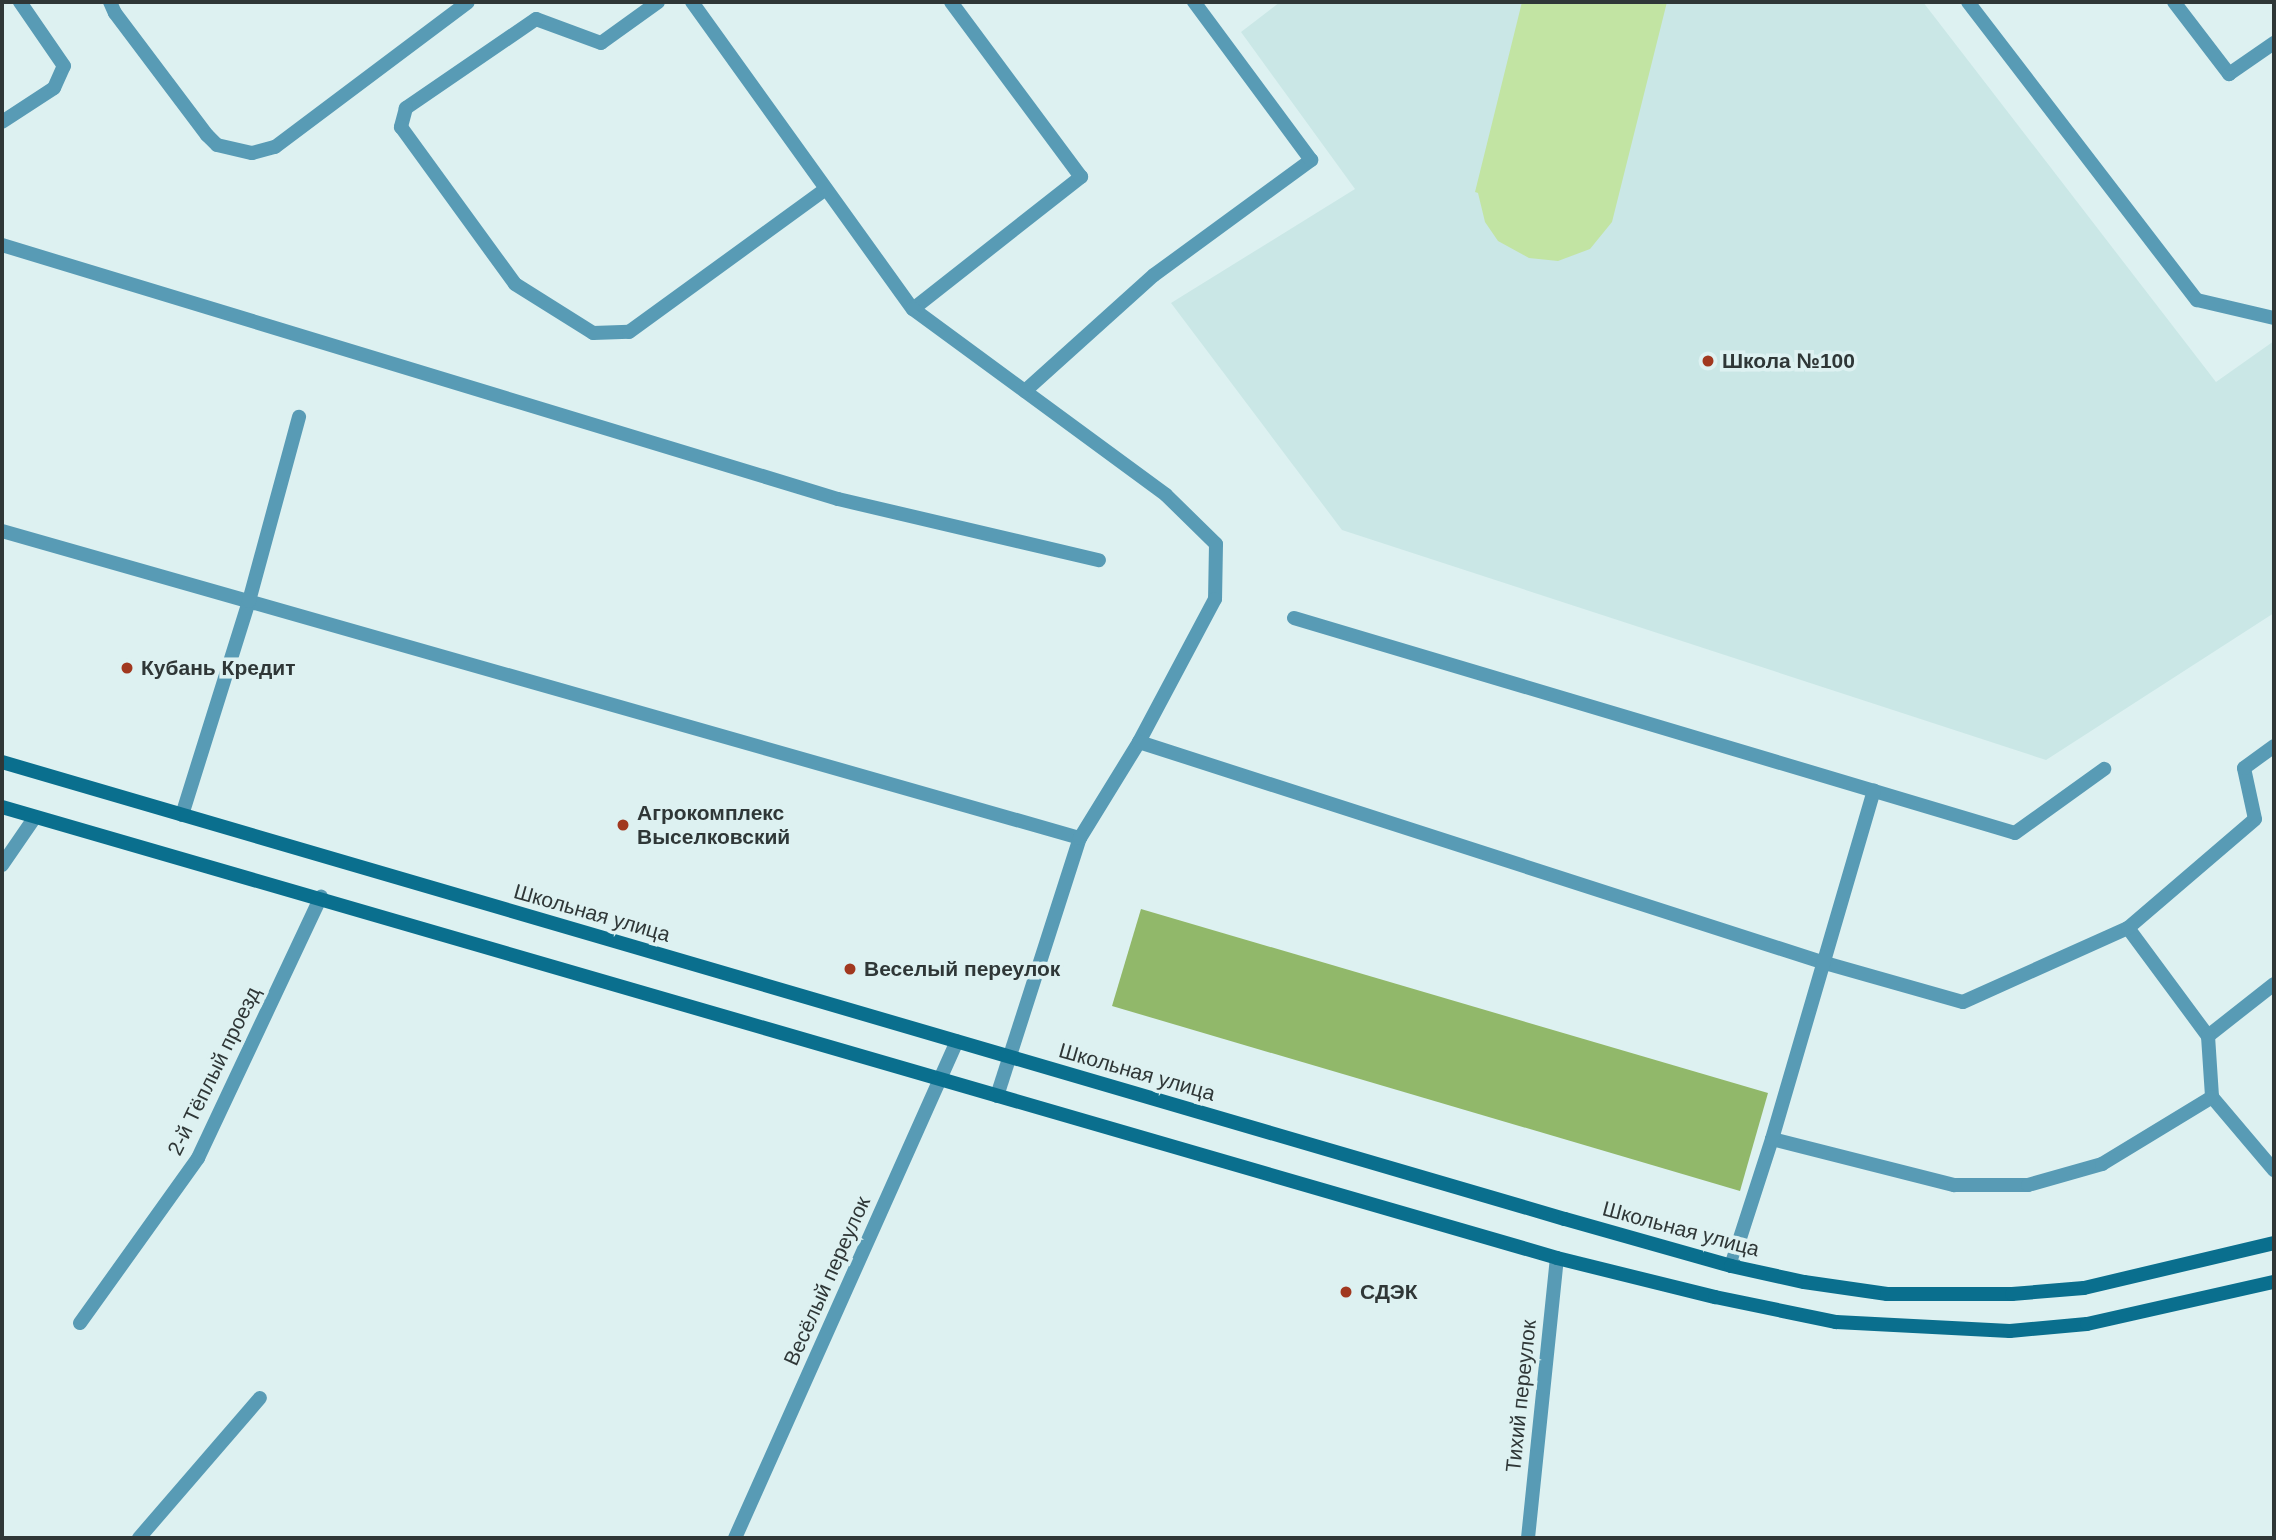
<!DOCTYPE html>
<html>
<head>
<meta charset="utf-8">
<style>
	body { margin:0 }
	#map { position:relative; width:2276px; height:1540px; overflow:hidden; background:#ddf1f1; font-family:Helvetica,sans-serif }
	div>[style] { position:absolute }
	.built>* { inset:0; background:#cae7e6 }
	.green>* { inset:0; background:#c2e4a3 }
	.forest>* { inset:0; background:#91b86a }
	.service>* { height:14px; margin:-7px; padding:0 7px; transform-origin:7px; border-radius:7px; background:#589bb5 }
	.minor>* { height:14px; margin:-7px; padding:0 7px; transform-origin:7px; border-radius:7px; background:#589bb5 }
	.secondary>* { height:14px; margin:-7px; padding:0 7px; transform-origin:7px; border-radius:7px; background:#0a6f8e }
	.dots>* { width:19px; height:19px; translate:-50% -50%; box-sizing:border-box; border:4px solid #ddf1f1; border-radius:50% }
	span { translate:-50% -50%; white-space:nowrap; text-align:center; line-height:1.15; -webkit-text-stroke:7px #ddf1f1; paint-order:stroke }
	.poi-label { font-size:21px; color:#2f3737; font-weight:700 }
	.left { translate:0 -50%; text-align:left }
	.street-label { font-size:21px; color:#2f3737 }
	.frame { position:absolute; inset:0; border:4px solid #2f3737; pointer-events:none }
</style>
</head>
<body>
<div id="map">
	<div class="built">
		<div style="clip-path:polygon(1280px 2px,1923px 2px,2216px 382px,2274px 341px,2274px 613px,2046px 760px,1342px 530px,1171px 303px,1355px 189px,1241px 32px)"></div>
	</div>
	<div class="green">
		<div style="clip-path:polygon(1522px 2px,1667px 2px,1612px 222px,1590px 249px,1558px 261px,1529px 258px,1498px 241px,1485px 222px,1478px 193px,1475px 192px)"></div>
	</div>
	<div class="forest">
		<div style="clip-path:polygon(1141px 909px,1768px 1093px,1740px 1191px,1112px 1006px)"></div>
	</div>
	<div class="service">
		<div style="left:110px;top:2px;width:12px;rotate:66deg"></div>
		<div style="left:115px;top:13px;width:153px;rotate:53deg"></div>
		<div style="left:207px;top:135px;width:14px;rotate:45deg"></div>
		<div style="left:217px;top:145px;width:36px;rotate:13deg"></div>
		<div style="left:252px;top:153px;width:24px;rotate:-15deg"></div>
		<div style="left:275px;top:147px;width:241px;rotate:-36.9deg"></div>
		<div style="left:658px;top:2px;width:70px;rotate:144.3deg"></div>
		<div style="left:601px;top:43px;width:69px;rotate:-159.7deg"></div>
		<div style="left:536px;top:19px;width:158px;rotate:145.6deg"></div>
		<div style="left:406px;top:108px;width:20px;rotate:105deg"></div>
		<div style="left:401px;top:127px;width:194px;rotate:54deg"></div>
		<div style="left:515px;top:284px;width:92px;rotate:32.1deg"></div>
		<div style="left:593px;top:333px;width:36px;rotate:-2deg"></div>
		<div style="left:629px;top:332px;width:243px;rotate:-36deg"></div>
		<div style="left:692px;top:2px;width:378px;rotate:54.3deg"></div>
		<div style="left:913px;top:309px;width:214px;rotate:-38.2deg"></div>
		<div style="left:1081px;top:177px;width:218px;rotate:-126.6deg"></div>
		<div style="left:1968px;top:2px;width:376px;rotate:52.5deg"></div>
		<div style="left:2197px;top:300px;width:79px;rotate:13.2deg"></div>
		<div style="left:2174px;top:2px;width:91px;rotate:52.6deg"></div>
		<div style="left:2229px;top:74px;width:55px;rotate:-34.6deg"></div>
		<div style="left:2px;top:122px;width:62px;rotate:-33.2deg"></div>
		<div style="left:54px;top:88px;width:24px;rotate:-66deg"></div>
		<div style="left:64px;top:66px;width:78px;rotate:-124.5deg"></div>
		<div style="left:2px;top:245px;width:874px;rotate:16.9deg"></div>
		<div style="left:838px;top:499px;width:268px;rotate:13.2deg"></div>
		<div style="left:913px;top:309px;width:314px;rotate:36.3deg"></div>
		<div style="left:1166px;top:495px;width:70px;rotate:44.4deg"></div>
		<div style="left:1216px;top:544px;width:55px;rotate:91deg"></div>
		<div style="left:1215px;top:599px;width:162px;rotate:118deg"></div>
		<div style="left:1025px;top:391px;width:173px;rotate:-42deg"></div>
		<div style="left:1154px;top:275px;width:195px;rotate:-36.2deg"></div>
		<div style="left:1311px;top:160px;width:197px;rotate:-126.5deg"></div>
		<div style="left:2px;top:531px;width:1121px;rotate:15.9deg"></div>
		<div style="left:1294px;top:618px;width:752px;rotate:16.6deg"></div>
		<div style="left:2015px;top:833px;width:110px;rotate:-35.7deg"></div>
		<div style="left:182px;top:815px;width:224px;rotate:-72.6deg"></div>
		<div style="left:249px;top:601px;width:191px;rotate:-74.8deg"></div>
		<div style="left:2128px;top:928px;width:134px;rotate:53.5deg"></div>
		<div style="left:2208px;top:1036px;width:84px;rotate:-38.2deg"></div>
		<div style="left:2208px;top:1036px;width:61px;rotate:86.2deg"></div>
		<div style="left:2212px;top:1097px;width:96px;rotate:49.7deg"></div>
		<div style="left:997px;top:1096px;width:271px;rotate:-72.2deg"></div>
		<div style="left:1080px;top:838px;width:113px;rotate:-58.4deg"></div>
		<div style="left:1139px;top:742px;width:721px;rotate:17.86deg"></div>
		<div style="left:1825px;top:963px;width:143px;rotate:15.8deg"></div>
		<div style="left:1963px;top:1002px;width:181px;rotate:-24.2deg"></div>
		<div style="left:2128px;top:928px;width:167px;rotate:-40.6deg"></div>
		<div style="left:2255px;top:819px;width:52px;rotate:-102.2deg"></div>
		<div style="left:2244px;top:768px;width:37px;rotate:-36deg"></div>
		<div style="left:1772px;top:1139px;width:188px;rotate:14.2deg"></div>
		<div style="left:1954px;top:1185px;width:74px"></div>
		<div style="left:2028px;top:1185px;width:77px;rotate:-15.8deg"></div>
		<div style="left:2102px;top:1164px;width:129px;rotate:-31.3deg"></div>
		<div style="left:1731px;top:1266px;width:133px;rotate:-72.1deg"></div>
		<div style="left:1772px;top:1139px;width:363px;rotate:-73.7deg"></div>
	</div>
	<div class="minor">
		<div style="left:2px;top:865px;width:58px;rotate:-55.5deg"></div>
		<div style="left:80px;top:1323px;width:203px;rotate:-54.4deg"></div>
		<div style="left:198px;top:1158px;width:289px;rotate:-64.8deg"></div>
		<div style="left:139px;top:1538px;width:185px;rotate:-49.2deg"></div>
		<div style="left:735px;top:1538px;width:544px;rotate:-65.93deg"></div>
		<div style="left:1528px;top:1538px;width:281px;rotate:-84.1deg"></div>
	</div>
	<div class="secondary">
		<div style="left:2px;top:762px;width:1628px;rotate:16.3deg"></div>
		<div style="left:1565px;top:1219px;width:173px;rotate:15.8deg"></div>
		<div style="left:1731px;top:1266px;width:75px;rotate:12.4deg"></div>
		<div style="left:1804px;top:1282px;width:84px;rotate:8.2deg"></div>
		<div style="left:1887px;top:1294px;width:125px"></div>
		<div style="left:2012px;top:1294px;width:72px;rotate:-4.8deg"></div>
		<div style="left:2084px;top:1288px;width:195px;rotate:-13.3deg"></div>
		<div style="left:2px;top:807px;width:1619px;rotate:16.17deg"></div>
		<div style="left:1557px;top:1258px;width:163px;rotate:13.9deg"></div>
		<div style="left:1715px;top:1297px;width:124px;rotate:11.7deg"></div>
		<div style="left:1836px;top:1322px;width:174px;rotate:3deg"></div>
		<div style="left:2010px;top:1331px;width:77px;rotate:-5.2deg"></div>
		<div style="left:2087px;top:1324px;width:192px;rotate:-12.7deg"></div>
	</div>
	<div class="dots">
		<div style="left:1708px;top:361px;background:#a1381f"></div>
		<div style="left:127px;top:668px;background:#a1381f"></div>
		<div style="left:623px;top:825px;background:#a1381f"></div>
		<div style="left:850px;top:969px;background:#a1381f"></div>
		<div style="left:1346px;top:1292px;background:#a1381f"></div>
	</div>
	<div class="poi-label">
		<span class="left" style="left:1722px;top:361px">Школа №100</span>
		<span class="left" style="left:141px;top:668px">Кубань Кредит</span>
		<span class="left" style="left:637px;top:825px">Агрокомплекс<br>Выселковский</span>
		<span class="left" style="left:864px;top:969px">Веселый переулок</span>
		<span class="left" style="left:1360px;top:1292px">СДЭК</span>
	</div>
	<div class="street-label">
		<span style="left:592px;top:913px;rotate:16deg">Школьная улица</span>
		<span style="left:214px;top:1071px;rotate:-64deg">2-й Тёплый проезд</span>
		<span style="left:1137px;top:1072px;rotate:16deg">Школьная улица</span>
		<span style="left:1681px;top:1229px;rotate:15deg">Школьная улица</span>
		<span style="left:827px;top:1281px;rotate:-66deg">Весёлый переулок</span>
		<span style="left:1521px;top:1396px;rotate:-84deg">Тихий переулок</span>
	</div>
	<div class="frame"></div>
</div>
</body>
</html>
